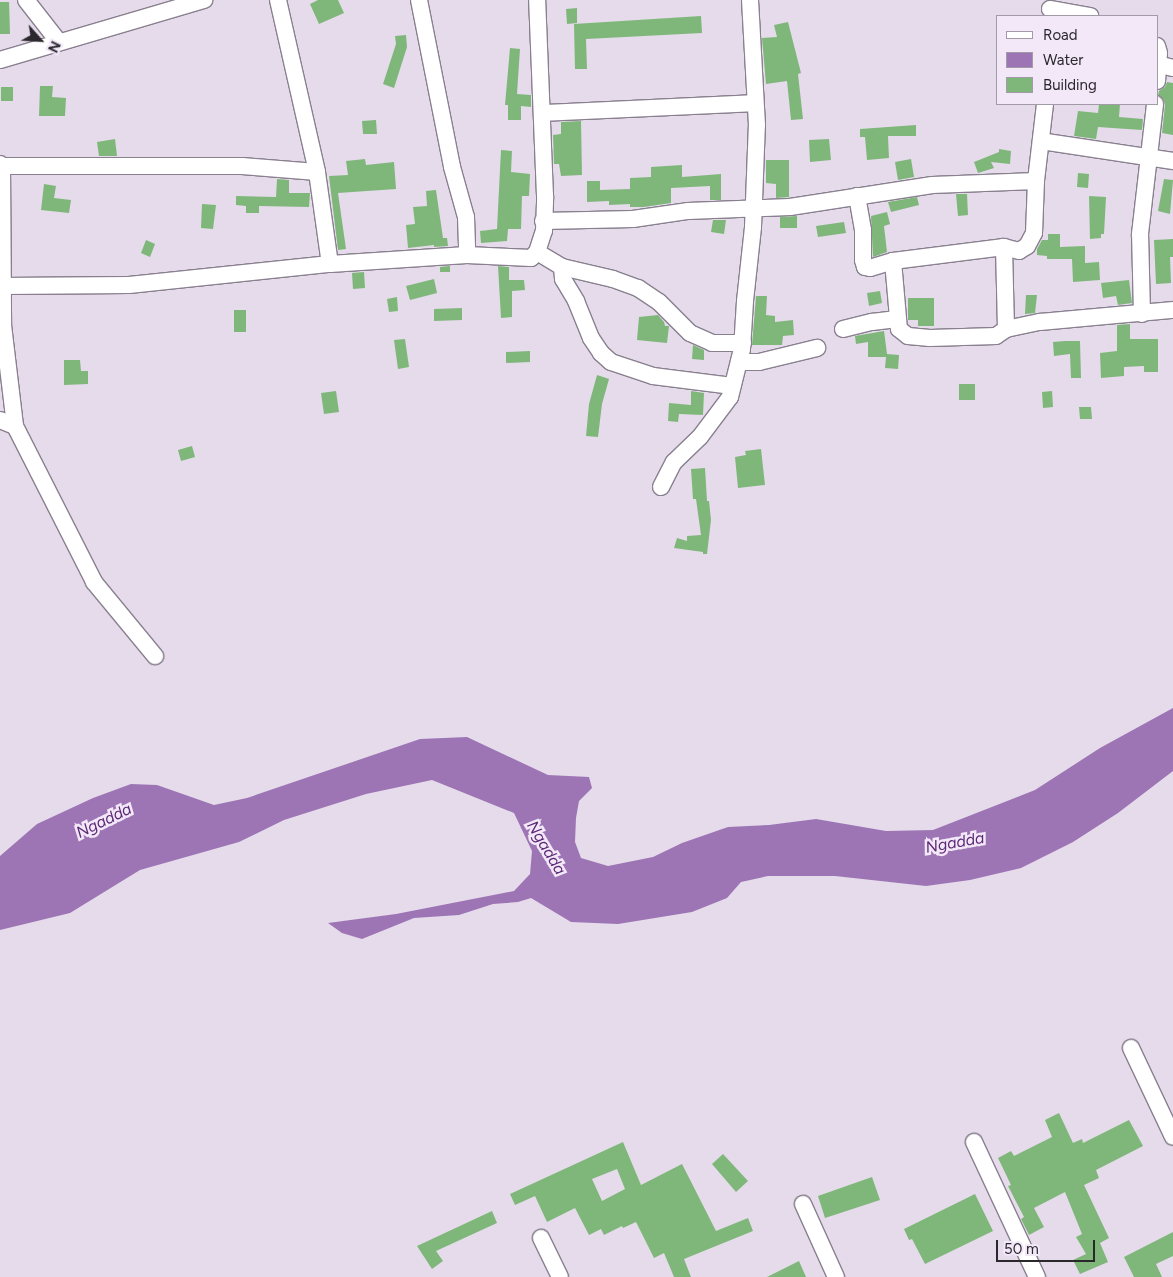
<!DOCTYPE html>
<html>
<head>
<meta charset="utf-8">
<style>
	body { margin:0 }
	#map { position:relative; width:1173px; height:1277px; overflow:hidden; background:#e5dbeb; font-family:Figtree,sans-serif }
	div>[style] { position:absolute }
	.water>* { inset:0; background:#9d75b5 }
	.building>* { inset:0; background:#7fb77a }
	.roads { filter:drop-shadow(1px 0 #89808f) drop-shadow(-1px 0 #89808f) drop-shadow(0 1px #89808f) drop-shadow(0 -1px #89808f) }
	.minor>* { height:16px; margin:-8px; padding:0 8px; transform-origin:8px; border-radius:8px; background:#fff }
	span { translate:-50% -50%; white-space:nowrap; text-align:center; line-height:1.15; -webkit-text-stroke:5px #f2e8f8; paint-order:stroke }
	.water-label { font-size:16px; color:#5d2977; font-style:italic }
	.legend { position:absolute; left:996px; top:15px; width:162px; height:90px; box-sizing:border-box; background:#f2e8f8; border:1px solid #a29ba7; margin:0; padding:6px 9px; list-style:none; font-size:15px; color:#2a272d }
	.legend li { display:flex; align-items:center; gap:10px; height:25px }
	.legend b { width:25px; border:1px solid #a29ba7 }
	.north { position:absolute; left:15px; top:15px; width:50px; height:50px; -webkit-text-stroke:4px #f2e8f8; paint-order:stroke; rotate:116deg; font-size:14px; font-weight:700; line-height:20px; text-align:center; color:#2a272d }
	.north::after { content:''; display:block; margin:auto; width:18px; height:22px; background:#2a272d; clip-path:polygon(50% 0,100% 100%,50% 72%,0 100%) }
	.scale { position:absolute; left:996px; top:1240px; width:99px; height:22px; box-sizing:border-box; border:2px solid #2a272d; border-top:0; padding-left:6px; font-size:15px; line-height:18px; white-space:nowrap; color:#2a272d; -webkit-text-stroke:4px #f2e8f8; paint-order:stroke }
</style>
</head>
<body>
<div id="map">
	<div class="water">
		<div style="clip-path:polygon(1173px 708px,1173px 771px,1118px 813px,1073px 842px,1021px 868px,970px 880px,926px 886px,835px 876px,768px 876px,741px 882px,727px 898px,692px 912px,618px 924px,571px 922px,531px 898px,518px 902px,493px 904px,459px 915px,414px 918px,362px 939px,342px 933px,328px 923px,396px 914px,514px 891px,530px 874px,532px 851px,514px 813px,432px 780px,366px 794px,284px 820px,239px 842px,140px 870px,70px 913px,0 930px,0 856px,37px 824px,93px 798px,131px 784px,157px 785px,214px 805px,247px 798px,420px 739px,467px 737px,548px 775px,589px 777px,592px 788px,579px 801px,576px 818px,575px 842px,581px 858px,608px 866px,653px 857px,682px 843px,728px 827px,769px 825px,816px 819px,886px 831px,933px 830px,1035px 790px,1100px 748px)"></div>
	</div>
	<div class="building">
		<div style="clip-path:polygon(318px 0,338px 0,344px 13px,319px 24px,310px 4px)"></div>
		<div style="clip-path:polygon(0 2px,9px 2px,10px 34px,0 34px)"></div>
		<div style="clip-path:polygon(577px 8px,577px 23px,567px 24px,566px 9px)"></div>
		<div style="clip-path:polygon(701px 16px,702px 33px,586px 39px,587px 69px,575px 69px,574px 24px)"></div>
		<div style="clip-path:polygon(788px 22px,801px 73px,798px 74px,803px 119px,791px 120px,787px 81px,766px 84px,762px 38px,777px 37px,774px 25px)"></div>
		<div style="clip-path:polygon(406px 35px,407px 47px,394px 88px,383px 84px,396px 44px,395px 36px)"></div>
		<div style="clip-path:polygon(510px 48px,520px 49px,517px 94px,531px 95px,531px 107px,521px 106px,521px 120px,508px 120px,508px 105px,505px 105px)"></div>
		<div style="clip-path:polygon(1167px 82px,1173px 83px,1173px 135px,1162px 133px,1165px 105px,1164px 100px,1158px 95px,1159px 91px,1165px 87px)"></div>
		<div style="clip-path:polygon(40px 86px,53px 86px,52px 97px,66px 98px,65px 116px,39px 116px)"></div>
		<div style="clip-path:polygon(1px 87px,13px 87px,13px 101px,1px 101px)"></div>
		<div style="clip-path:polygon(1099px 104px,1120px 104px,1119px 117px,1143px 119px,1142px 130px,1098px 127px,1096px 139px,1074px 136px,1078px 111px,1098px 113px)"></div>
		<div style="clip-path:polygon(376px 120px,377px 134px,363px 134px,362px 121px)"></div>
		<div style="clip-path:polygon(581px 121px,582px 175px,561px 176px,559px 164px,554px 164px,553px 135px,561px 134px,561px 122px)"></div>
		<div style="clip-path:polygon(916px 125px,916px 136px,888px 136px,889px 158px,867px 160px,865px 137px,860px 137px,860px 129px)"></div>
		<div style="clip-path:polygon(115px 139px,117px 156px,99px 156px,97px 142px)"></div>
		<div style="clip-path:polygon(829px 139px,831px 160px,810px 162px,809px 140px)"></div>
		<div style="clip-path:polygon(999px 149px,1011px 151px,1010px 164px,991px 162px,994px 168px,978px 173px,974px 162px,999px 152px)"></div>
		<div style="clip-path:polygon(501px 150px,512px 151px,511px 172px,530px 174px,529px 196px,522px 196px,521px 229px,508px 229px,507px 241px,481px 243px,480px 231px,497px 229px)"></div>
		<div style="clip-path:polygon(365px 159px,366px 165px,394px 162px,396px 189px,338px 193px,346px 249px,338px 250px,329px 176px,348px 175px,346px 161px)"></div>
		<div style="clip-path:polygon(911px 159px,914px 177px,898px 180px,895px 162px)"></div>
		<div style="clip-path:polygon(766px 160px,789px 160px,789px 197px,776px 198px,776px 184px,766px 183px)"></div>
		<div style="clip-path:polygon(682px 165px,682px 177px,721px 174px,721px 200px,710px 200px,710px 186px,671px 188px,671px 203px,644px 207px,630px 207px,630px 204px,609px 205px,609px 201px,587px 202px,587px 181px,600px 181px,600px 190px,630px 189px,630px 178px,651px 177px,651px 167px)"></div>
		<div style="clip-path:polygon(1078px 173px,1089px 174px,1088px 188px,1077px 187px)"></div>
		<div style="clip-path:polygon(277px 179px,289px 180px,289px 193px,310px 193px,309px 207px,259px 206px,259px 213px,246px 213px,246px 206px,236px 205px,236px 196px,276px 197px)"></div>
		<div style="clip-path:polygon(1164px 179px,1173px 180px,1170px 214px,1158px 211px)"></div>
		<div style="clip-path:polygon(44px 184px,56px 186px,54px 198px,71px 200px,69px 213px,41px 210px)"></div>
		<div style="clip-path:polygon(436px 190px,443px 238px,447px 238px,448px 246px,434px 247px,434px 245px,408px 248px,406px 225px,415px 224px,413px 207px,427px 206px,426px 191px)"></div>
		<div style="clip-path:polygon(956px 194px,967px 194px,968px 215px,958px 216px)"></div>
		<div style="clip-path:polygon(1089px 196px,1106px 197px,1104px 234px,1101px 234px,1101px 238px,1090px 239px)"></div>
		<div style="clip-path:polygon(917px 197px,919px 205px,891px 212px,888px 202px)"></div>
		<div style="clip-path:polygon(202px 204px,216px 205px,213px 229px,201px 228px)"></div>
		<div style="clip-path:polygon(887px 212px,890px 224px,884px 226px,887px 252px,873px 257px,871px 216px)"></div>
		<div style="clip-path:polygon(797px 216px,797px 228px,780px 228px,780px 217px)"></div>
		<div style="clip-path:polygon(713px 220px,726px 220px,724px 234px,711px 232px)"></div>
		<div style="clip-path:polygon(844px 222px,846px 233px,818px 237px,816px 226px)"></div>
		<div style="clip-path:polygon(1048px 234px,1060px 234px,1060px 247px,1085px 246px,1085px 263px,1099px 262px,1100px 280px,1073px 282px,1072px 259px,1047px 259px,1047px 256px,1037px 255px,1037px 249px,1042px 240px,1048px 240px)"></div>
		<div style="clip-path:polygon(1173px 239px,1173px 257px,1170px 257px,1171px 283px,1156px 284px,1154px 240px)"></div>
		<div style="clip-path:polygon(146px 240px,155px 244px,150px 257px,141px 253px)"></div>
		<div style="clip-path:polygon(450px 266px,450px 272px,440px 272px,440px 267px)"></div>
		<div style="clip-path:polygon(498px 266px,509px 267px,509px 280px,524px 280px,525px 290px,512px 291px,512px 317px,501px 318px)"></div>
		<div style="clip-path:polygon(364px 272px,365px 288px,353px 289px,352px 273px)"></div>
		<div style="clip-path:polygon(434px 279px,437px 293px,410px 300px,406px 286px)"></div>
		<div style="clip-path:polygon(1129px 280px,1132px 303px,1118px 305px,1116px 296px,1103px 298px,1101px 283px)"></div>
		<div style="clip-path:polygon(880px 291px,882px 303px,869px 306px,867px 293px)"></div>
		<div style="clip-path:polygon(1026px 295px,1037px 295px,1035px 313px,1025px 314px)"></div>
		<div style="clip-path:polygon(756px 296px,767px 296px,766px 315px,775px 316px,775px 322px,793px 320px,794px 335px,783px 336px,782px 345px,752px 345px)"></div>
		<div style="clip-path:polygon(397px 297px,398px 311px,389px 312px,387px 299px)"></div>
		<div style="clip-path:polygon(908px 298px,934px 298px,934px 326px,918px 326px,918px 320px,908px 320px)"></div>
		<div style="clip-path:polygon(462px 308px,462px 320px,434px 321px,434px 309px)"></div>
		<div style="clip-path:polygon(234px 310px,246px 310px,246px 332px,234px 332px)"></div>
		<div style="clip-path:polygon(658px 315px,664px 322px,665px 326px,669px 326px,667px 343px,637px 340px,639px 317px)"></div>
		<div style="clip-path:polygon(1130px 324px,1130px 339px,1158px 339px,1158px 372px,1144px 372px,1144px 366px,1124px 367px,1124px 376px,1101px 378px,1100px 353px,1117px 351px,1117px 325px)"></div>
		<div style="clip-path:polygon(884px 331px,887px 354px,899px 355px,898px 369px,885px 368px,886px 357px,868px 357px,868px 342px,856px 344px,855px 336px)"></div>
		<div style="clip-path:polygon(405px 339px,409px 367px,398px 369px,394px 340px)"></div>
		<div style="clip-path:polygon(1065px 341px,1080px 341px,1081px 378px,1071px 378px,1070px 354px,1054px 356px,1053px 342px)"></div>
		<div style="clip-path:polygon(693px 345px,704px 350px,704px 360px,692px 359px)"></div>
		<div style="clip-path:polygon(530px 351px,530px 362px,506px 363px,506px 352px)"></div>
		<div style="clip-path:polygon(64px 360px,80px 360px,81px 371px,88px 371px,88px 384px,64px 385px)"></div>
		<div style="clip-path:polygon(597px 375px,609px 379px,602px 404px,598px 437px,586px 436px,589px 404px)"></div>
		<div style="clip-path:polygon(959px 384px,975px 384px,975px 400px,959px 400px)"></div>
		<div style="clip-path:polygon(336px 391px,339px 412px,324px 414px,321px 393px)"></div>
		<div style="clip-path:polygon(691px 391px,704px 393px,703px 415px,679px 414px,678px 422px,668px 421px,669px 403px,691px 405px)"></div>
		<div style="clip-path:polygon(1052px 391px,1053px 407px,1043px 408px,1042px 392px)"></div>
		<div style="clip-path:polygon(1079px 407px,1091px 407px,1092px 419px,1080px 419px)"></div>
		<div style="clip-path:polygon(192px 446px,195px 457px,181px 461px,178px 450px)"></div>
		<div style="clip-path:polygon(761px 449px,765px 485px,738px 488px,735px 457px,746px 455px,745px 451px)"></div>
		<div style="clip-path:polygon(705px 468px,707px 501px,709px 501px,711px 520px,707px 554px,703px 554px,703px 552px,674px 548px,677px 538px,687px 541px,687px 536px,701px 535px,696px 499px,693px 499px,691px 469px)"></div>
		<div style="clip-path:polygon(1059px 1113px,1073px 1143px,1082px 1139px,1083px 1143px,1129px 1120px,1143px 1146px,1096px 1170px,1099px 1178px,1084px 1185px,1109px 1238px,1100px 1243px,1108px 1262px,1080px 1274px,1073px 1260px,1086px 1254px,1076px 1237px,1082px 1234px,1065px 1192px,1034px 1208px,1044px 1227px,1029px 1235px,1021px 1219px,1024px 1217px,1008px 1186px,1011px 1185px,998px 1158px,1011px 1151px,1014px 1156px,1052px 1137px,1045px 1120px)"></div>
		<div style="clip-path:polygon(evenodd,623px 1142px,641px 1185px,682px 1164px,716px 1231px,748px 1218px,753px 1231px,684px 1259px,691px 1277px,674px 1277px,664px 1253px,654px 1258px,636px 1222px,623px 1228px,622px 1226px,604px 1235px,601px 1229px,589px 1235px,575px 1208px,547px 1222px,535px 1196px,515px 1205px,510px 1194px,623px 1142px,617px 1169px,625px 1189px,602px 1201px,592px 1179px,617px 1169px)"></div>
		<div style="clip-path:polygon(723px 1154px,748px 1181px,736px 1192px,712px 1164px)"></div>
		<div style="clip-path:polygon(872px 1177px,880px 1200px,825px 1218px,818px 1196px)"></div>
		<div style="clip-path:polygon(975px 1194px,993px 1231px,925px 1264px,912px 1239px,909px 1240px,904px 1229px)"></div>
		<div style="clip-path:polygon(492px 1211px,497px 1223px,436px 1251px,443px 1261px,432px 1269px,417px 1246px)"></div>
		<div style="clip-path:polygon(1173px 1232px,1173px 1256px,1156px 1264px,1162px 1277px,1134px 1277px,1124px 1257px)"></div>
		<div style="clip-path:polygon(799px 1261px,806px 1277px,767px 1277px)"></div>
	</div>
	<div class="roads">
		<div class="minor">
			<div style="left:26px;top:0;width:52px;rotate:52deg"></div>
			<div style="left:278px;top:0;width:176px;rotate:77.2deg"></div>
			<div style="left:317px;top:172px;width:93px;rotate:82deg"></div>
			<div style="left:330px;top:264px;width:137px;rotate:-3.8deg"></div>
			<div style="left:467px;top:255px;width:64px;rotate:2.7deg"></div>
			<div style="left:531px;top:258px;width:8px;rotate:-45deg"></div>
			<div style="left:537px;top:252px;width:22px;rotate:-72deg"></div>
			<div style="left:544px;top:231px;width:35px;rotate:-88deg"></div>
			<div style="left:545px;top:196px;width:196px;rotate:-92.3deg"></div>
			<div style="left:419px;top:0;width:170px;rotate:78.8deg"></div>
			<div style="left:452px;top:167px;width:52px;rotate:74.4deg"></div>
			<div style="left:466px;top:217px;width:38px;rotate:88deg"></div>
			<div style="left:1050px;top:9px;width:41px;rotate:9.9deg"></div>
			<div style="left:1157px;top:46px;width:7px;rotate:74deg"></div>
			<div style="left:1159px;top:53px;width:28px;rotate:94deg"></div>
			<div style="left:0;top:60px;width:213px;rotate:-16.4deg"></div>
			<div style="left:1157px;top:64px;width:16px;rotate:14deg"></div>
			<div style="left:1045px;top:104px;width:78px;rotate:96.7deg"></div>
			<div style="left:1036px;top:181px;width:52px;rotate:92.2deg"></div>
			<div style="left:1034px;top:233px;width:15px;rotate:118deg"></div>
			<div style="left:1027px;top:246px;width:9px;rotate:148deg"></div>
			<div style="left:1019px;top:251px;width:16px;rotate:-165deg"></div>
			<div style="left:1004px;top:247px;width:112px;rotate:172.8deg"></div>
			<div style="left:893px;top:261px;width:68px;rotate:85deg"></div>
			<div style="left:899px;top:329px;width:11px;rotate:38deg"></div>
			<div style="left:908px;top:336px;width:22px;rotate:5deg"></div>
			<div style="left:930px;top:338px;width:66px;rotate:-1.7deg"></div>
			<div style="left:996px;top:336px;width:12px;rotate:-35deg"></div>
			<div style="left:1006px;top:329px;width:35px;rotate:-12deg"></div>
			<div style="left:1040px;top:322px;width:134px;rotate:-5.2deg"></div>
			<div style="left:543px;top:113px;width:212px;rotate:-2.7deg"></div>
			<div style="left:1041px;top:141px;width:134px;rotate:8.6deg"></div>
			<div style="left:0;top:164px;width:3px;rotate:45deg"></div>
			<div style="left:2px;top:166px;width:159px;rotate:89.6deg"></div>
			<div style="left:3px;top:325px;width:102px;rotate:83.2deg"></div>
			<div style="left:2px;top:166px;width:240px"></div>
			<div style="left:242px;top:166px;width:75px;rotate:4.6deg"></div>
			<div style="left:857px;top:196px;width:35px;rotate:80deg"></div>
			<div style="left:863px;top:230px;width:30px;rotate:90deg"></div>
			<div style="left:863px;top:260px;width:7px;rotate:74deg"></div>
			<div style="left:865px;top:267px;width:5px;rotate:11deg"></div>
			<div style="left:870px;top:268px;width:24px;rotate:-17deg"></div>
			<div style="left:543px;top:221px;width:90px;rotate:-1.3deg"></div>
			<div style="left:633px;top:219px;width:56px;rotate:-8.3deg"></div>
			<div style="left:688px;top:211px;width:102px;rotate:-2.2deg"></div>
			<div style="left:790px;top:207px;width:144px;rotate:-8.8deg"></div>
			<div style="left:932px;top:185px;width:104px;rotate:-2.2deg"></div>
			<div style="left:1004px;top:247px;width:82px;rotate:88.6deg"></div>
			<div style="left:537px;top:252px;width:29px;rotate:31deg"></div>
			<div style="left:562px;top:267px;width:52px;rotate:13.2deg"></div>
			<div style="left:613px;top:279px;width:27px;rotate:20deg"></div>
			<div style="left:638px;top:288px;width:25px;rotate:34deg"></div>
			<div style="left:659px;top:302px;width:44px;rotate:45deg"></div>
			<div style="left:690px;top:333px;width:24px;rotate:24deg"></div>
			<div style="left:712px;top:343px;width:31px"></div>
			<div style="left:562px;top:267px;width:12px;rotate:85deg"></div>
			<div style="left:563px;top:279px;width:26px;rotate:59deg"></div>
			<div style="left:576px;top:301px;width:40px;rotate:68deg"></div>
			<div style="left:591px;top:338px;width:18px;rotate:56deg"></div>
			<div style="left:601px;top:353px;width:13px;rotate:42deg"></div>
			<div style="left:611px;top:362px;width:44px;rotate:18.4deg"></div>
			<div style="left:653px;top:376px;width:80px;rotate:7.2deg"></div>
			<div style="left:2px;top:286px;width:127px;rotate:-0.5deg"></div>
			<div style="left:129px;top:285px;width:202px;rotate:-6deg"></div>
			<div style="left:1142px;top:314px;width:80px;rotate:-91.4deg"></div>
			<div style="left:1140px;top:234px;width:131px;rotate:-83.4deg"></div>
			<div style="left:843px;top:329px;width:30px;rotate:-14deg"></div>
			<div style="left:872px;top:322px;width:25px;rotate:-7deg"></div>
			<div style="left:739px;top:362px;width:20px"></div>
			<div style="left:759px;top:362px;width:60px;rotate:-13.6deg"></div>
			<div style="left:0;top:420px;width:16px;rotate:22deg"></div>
			<div style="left:15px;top:426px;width:175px;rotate:63.1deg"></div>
			<div style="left:94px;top:582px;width:96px;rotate:50.5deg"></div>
			<div style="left:661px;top:487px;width:28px;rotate:-63deg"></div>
			<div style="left:674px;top:462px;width:36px;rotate:-44deg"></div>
			<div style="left:700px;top:437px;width:50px;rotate:-53.1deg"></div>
			<div style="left:730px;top:397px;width:49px;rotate:-76deg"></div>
			<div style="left:742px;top:349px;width:48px;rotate:-86.4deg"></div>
			<div style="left:745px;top:301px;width:74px;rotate:-83.8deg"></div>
			<div style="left:753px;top:227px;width:102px;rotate:-87.8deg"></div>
			<div style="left:757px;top:125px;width:125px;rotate:-93.2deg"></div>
			<div style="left:1131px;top:1048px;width:98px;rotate:64.7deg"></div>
			<div style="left:974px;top:1142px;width:149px;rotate:65deg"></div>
			<div style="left:803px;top:1204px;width:80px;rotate:65.7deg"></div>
			<div style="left:541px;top:1238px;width:43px;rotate:64deg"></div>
		</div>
	</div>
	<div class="water-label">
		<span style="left:104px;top:821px;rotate:-26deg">Ngadda</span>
		<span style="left:955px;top:843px;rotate:-10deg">Ngadda</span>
		<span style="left:546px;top:848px;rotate:59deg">Ngadda</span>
	</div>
	<ul class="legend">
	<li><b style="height:6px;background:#fff"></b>Road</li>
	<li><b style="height:14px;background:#9d75b5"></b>Water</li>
	<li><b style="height:14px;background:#7fb77a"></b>Building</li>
	</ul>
	<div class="north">N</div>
	<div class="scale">50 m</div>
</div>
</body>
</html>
